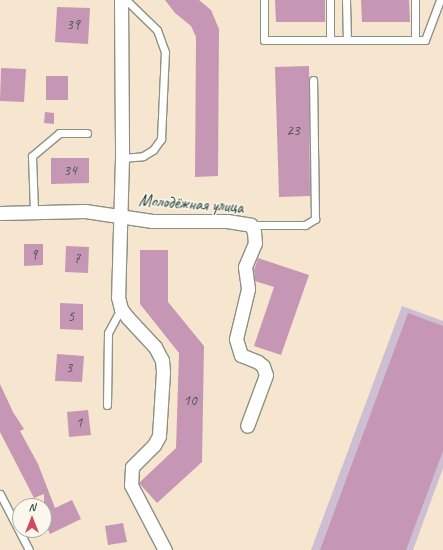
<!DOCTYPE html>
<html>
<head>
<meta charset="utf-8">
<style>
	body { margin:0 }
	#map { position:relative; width:443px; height:550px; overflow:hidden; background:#f6e6cf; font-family:Caveat,sans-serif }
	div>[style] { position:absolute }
	.industrial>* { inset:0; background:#cdbed2 }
	.building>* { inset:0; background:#c697b4 }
	.roads { filter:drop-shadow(1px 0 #8a9282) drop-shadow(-1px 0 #8a9282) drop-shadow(0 1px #8a9282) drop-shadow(0 -1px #8a9282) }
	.service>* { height:7px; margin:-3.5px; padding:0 3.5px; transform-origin:3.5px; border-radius:3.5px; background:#fff }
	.minor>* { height:13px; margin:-6.5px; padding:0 6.5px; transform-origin:6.5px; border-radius:6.5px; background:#fff }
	span { translate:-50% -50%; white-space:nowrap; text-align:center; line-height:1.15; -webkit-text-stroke:3px #fbf7ec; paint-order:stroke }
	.number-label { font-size:15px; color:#495454 }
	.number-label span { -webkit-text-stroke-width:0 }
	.street-label { font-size:17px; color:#1f3d34 }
	.north { position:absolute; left:12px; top:498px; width:40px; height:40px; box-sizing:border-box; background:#fbf7ec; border:1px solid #a3ada2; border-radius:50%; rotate:0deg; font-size:11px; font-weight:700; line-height:16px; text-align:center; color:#1f3d34 }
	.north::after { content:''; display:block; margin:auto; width:14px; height:18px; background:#d1495b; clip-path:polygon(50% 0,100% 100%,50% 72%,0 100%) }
</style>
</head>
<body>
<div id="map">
	<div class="industrial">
		<div style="clip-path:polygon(402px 306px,443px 321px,443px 468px,413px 550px,311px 550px)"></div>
	</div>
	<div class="building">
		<div style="clip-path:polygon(165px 0,199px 0,211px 10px,219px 29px,218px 176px,195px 177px,196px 37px,191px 26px,175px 13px)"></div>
		<div style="clip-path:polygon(275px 0,325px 0,325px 22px,276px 22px)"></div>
		<div style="clip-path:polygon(361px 0,409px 0,410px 22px,362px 22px)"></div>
		<div style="clip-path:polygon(57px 7px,90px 8px,88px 44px,55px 42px)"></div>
		<div style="clip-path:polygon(309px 66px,310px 196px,279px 197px,275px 67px)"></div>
		<div style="clip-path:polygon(1px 68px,26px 69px,24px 102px,0 101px)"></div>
		<div style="clip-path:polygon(46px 76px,68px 76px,68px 100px,46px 100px)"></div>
		<div style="clip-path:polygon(45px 112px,54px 113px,54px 124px,44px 123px)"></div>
		<div style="clip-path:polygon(51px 158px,89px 158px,89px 183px,51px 184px)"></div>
		<div style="clip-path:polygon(24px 244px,43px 244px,43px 265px,24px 266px)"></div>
		<div style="clip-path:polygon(66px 246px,89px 247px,88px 273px,65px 272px)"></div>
		<div style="clip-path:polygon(140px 250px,168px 250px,168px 302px,204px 346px,202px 462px,157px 503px,139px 483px,176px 448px,179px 353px,140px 304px)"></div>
		<div style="clip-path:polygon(258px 258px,309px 275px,281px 355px,254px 346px,274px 287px,255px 281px,254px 270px)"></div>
		<div style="clip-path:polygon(60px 303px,83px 304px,83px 330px,60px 329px)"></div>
		<div style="clip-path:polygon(408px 313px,443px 326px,443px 451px,406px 550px,320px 550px)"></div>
		<div style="clip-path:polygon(57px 354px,84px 356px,82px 382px,55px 381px)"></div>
		<div style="clip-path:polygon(0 384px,13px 412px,24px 429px,20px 431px,38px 464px,55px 508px,72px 500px,81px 519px,50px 534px,44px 521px,44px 494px,34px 498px,0 432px)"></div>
		<div style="clip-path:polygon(88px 410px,91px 435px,69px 437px,67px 412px)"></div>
		<div style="clip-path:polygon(123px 523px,127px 542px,108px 545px,105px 526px)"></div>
	</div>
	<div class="roads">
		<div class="service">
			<div style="left:264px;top:0;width:40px;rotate:90deg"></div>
			<div style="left:264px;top:40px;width:161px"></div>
			<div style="left:425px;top:40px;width:43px;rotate:-69.4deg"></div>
			<div style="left:330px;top:0;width:39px;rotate:90deg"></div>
			<div style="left:346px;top:0;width:40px;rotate:88.6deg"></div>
			<div style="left:415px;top:0;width:39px;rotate:90deg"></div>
			<div style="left:122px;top:158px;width:21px;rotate:-5deg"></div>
			<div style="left:143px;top:156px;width:12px;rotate:-31deg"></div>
			<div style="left:153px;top:150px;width:14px;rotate:-54deg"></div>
			<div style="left:161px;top:139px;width:87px;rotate:-87.4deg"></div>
			<div style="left:165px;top:52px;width:23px;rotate:-110deg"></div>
			<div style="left:157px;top:30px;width:43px;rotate:-135.9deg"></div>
			<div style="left:34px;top:211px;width:55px;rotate:-92.1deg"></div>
			<div style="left:32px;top:156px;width:35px;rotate:-40deg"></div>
			<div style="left:59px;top:133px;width:28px"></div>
			<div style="left:251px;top:225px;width:54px"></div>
			<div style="left:305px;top:225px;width:12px;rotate:-31deg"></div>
			<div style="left:315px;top:219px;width:139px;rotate:-90.8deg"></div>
			<div style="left:107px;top:405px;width:72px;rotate:-89.2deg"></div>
			<div style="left:108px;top:333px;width:27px;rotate:-62deg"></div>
			<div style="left:0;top:494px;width:63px;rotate:62.6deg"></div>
		</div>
		<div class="minor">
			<div style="left:121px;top:0;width:158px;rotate:89.6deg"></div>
			<div style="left:122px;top:158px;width:139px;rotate:91.6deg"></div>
			<div style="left:118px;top:297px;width:12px;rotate:76deg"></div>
			<div style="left:121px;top:309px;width:11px;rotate:52deg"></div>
			<div style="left:128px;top:318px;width:40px;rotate:47deg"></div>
			<div style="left:155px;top:347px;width:15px;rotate:62deg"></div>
			<div style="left:162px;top:360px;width:12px;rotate:85deg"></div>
			<div style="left:163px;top:372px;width:64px;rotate:93.6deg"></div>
			<div style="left:159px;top:436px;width:10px;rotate:119deg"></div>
			<div style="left:154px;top:445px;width:31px;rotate:135deg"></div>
			<div style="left:132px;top:467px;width:18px;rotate:93deg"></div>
			<div style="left:131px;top:485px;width:73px;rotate:62.4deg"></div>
			<div style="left:0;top:213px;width:85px;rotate:-1.3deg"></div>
			<div style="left:85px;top:211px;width:68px;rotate:8.5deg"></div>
			<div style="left:152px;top:221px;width:75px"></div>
			<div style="left:227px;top:221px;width:24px;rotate:9deg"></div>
			<div style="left:251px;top:225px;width:8px;rotate:67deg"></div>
			<div style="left:254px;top:232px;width:11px;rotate:85deg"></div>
			<div style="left:255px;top:243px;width:26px;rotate:113deg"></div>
			<div style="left:245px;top:267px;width:22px;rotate:82deg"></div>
			<div style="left:248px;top:289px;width:51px;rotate:103.5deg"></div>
			<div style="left:236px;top:339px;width:17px;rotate:73deg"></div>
			<div style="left:241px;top:355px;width:18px;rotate:22deg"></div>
			<div style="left:258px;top:362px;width:6px;rotate:39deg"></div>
			<div style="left:263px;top:366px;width:9px;rotate:72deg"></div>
			<div style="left:266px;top:375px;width:54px;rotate:110.4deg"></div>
		</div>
	</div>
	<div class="number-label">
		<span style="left:73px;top:25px">39</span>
		<span style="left:293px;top:131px">23</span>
		<span style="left:70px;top:171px">34</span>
		<span style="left:34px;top:255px">9</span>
		<span style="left:77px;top:259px">7</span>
		<span style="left:71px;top:317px">5</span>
		<span style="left:69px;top:368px">3</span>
		<span style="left:190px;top:401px">10</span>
		<span style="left:79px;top:423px">1</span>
	</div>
	<div class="street-label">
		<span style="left:191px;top:204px;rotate:4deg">Молодёжная улица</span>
	</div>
	<div class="north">N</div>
</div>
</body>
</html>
